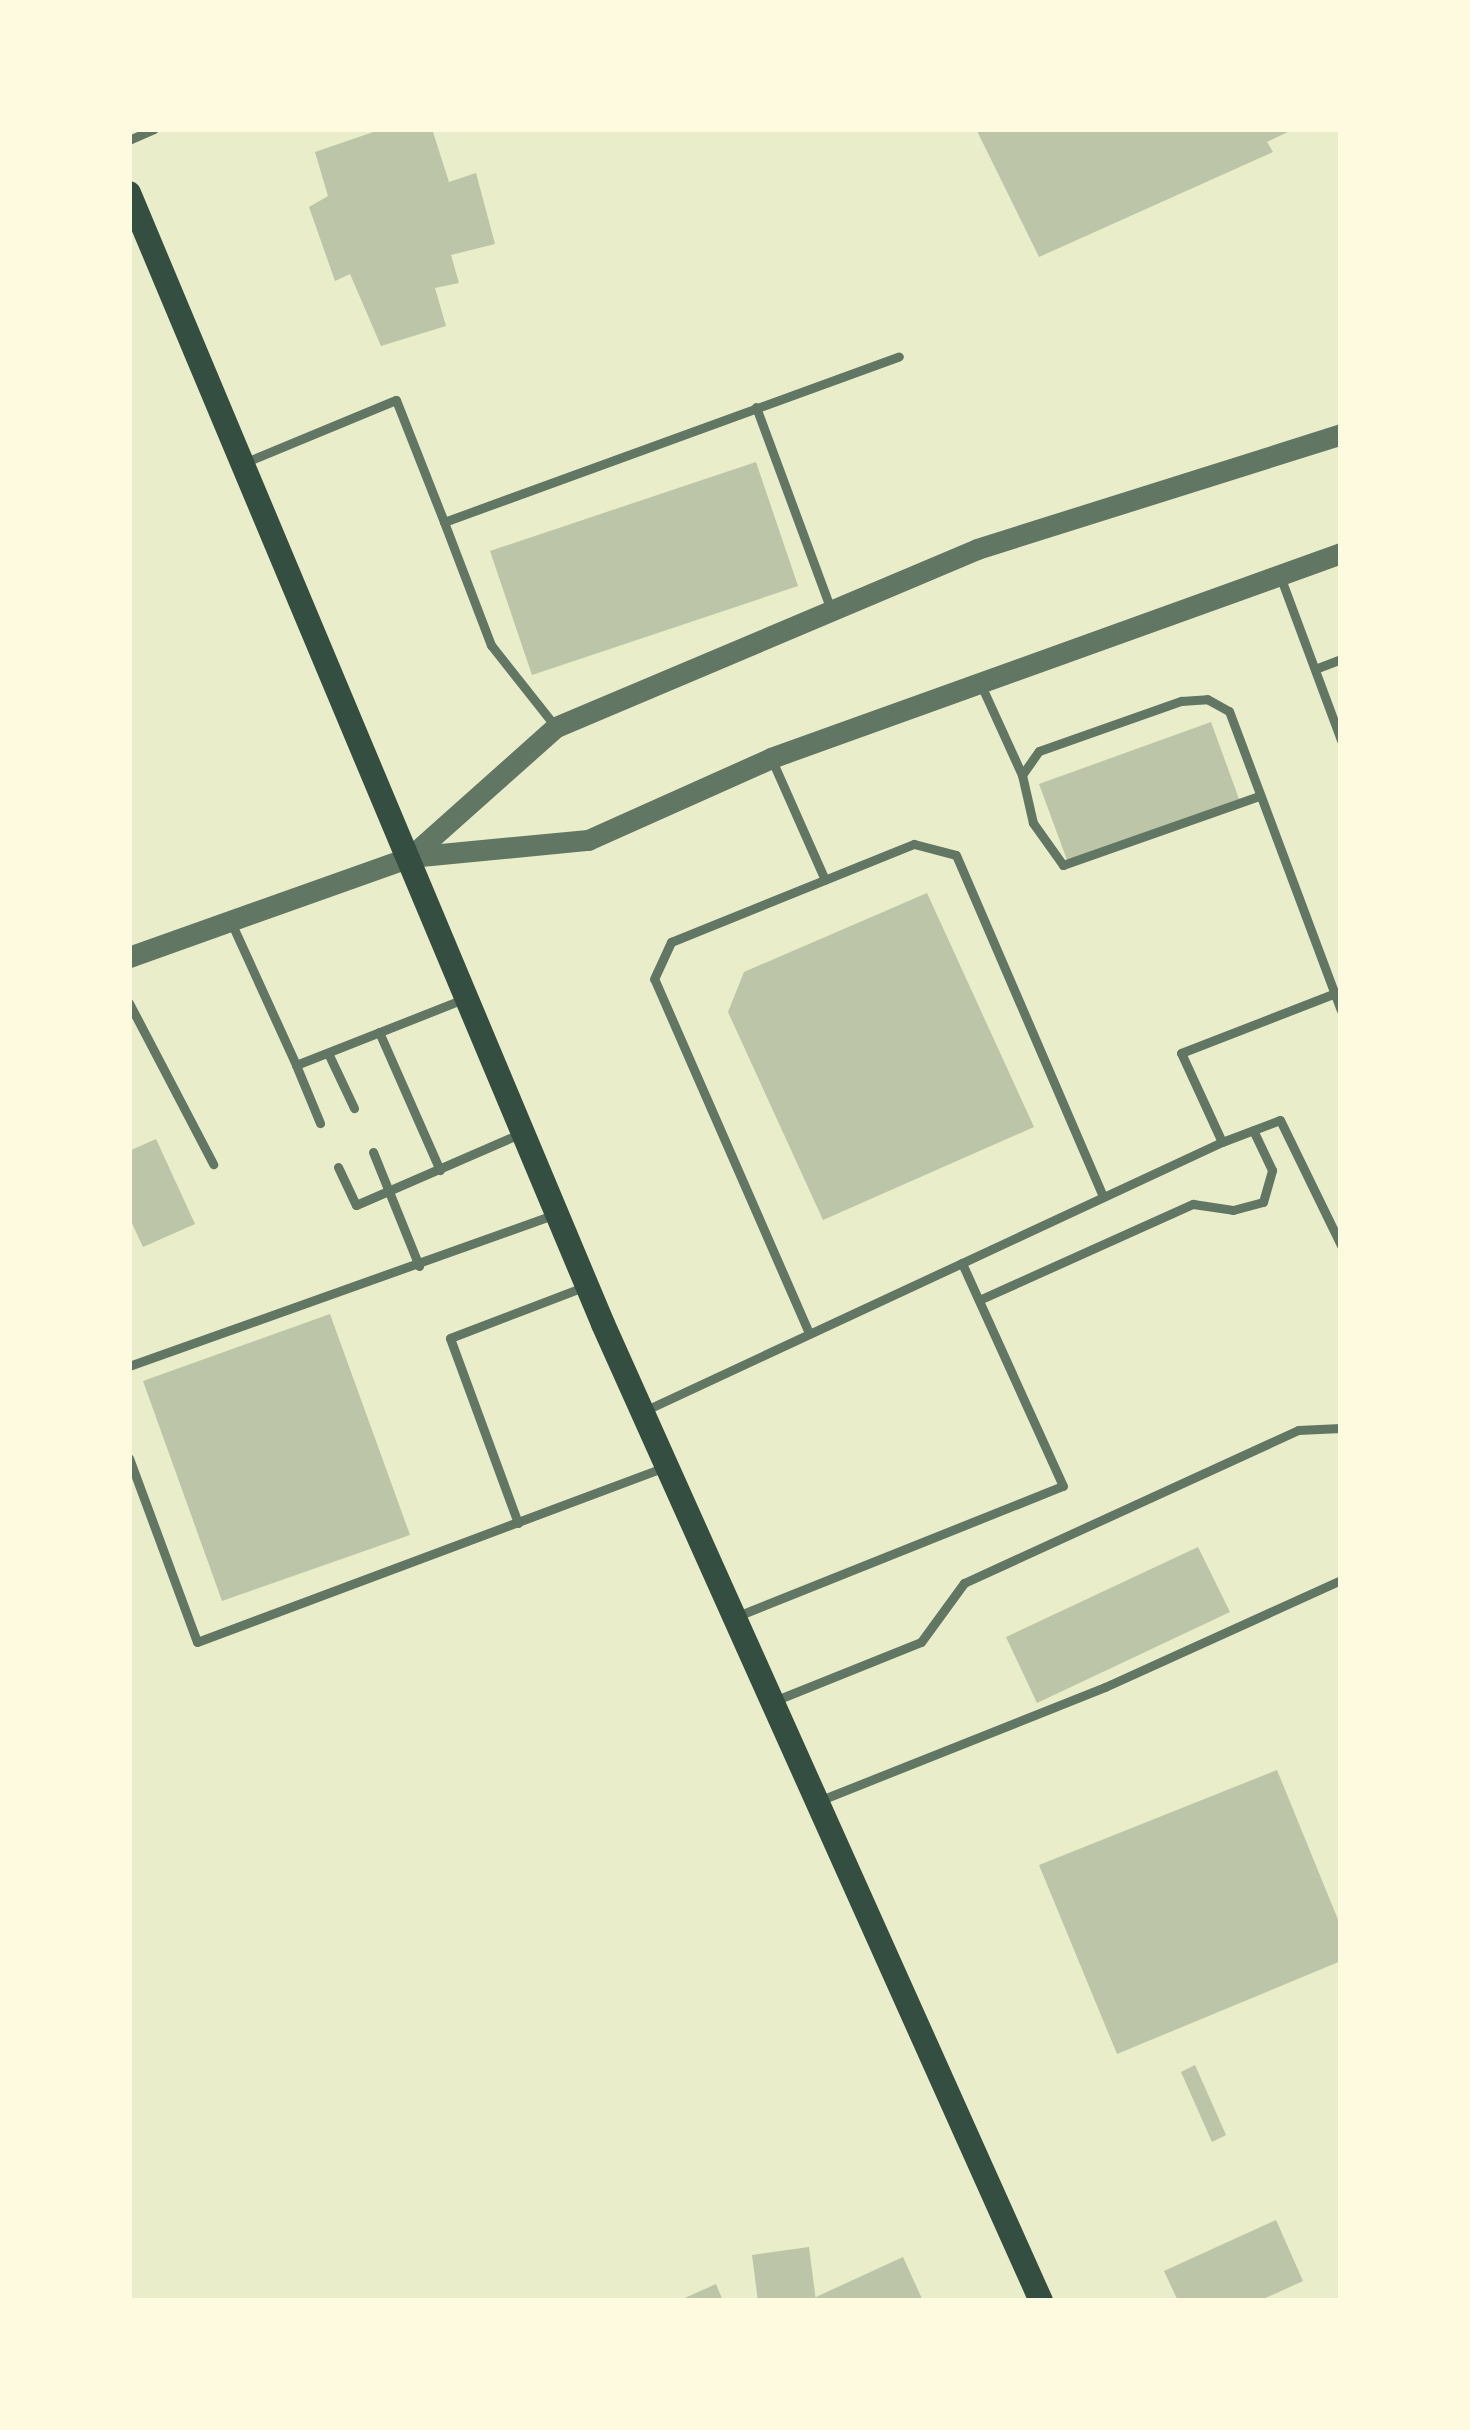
<!DOCTYPE html>
<html>
<head>
<meta charset="utf-8">
<style>
	body { margin:0 }
	#map { position:relative; width:1470px; height:2430px; overflow:hidden; background:#e9edc9; font-family:Barlow,sans-serif }
	div>[style] { position:absolute }
	.building>* { inset:0; background:#bcc5a7 }
	.service>* { height:9px; margin:-4.5px; padding:0 4.5px; transform-origin:4.5px; border-radius:4.5px; background:#617663 }
	.tertiary>* { height:21px; margin:-10.5px; padding:0 10.5px; transform-origin:10.5px; border-radius:10.5px; background:#617663 }
	.secondary>* { height:24px; margin:-12px; padding:0 12px; transform-origin:12px; border-radius:12px; background:#344e41 }
	span { translate:-50% -50%; white-space:nowrap; text-align:center; line-height:1.15; -webkit-text-stroke:9px #fefae0; paint-order:stroke }
	.frame { position:absolute; inset:0; border:132px solid #fefae0; pointer-events:none }
</style>
</head>
<body>
<div id="map">
	<div class="building">
		<div style="clip-path:polygon(382px 129px,432px 129px,449px 182px,476px 173px,495px 244px,451px 255px,459px 283px,435px 288px,446px 326px,381px 346px,350px 274px,335px 281px,309px 207px,328px 196px,315px 152px)"></div>
		<div style="clip-path:polygon(976px 129px,1294px 129px,1267px 142px,1273px 152px,1039px 257px)"></div>
		<div style="clip-path:polygon(756px 462px,798px 586px,532px 675px,490px 551px)"></div>
		<div style="clip-path:polygon(1211px 722px,1239px 799px,1067px 860px,1039px 784px)"></div>
		<div style="clip-path:polygon(927px 893px,1034px 1127px,823px 1220px,728px 1012px,744px 972px)"></div>
		<div style="clip-path:polygon(156px 1139px,195px 1224px,143px 1247px,129px 1217px,129px 1151px)"></div>
		<div style="clip-path:polygon(330px 1314px,410px 1535px,222px 1601px,143px 1381px)"></div>
		<div style="clip-path:polygon(1198px 1547px,1230px 1612px,1037px 1703px,1006px 1637px)"></div>
		<div style="clip-path:polygon(1277px 1770px,1341px 1927px,1341px 1961px,1117px 2054px,1039px 1865px)"></div>
		<div style="clip-path:polygon(1195px 2065px,1226px 2135px,1212px 2142px,1181px 2072px)"></div>
		<div style="clip-path:polygon(1276px 2220px,1303px 2281px,1259px 2301px,1178px 2301px,1164px 2271px)"></div>
		<div style="clip-path:polygon(809px 2247px,816px 2301px,758px 2301px,752px 2255px)"></div>
		<div style="clip-path:polygon(903px 2257px,923px 2301px,818px 2301px,816px 2297px)"></div>
		<div style="clip-path:polygon(716px 2284px,723px 2301px,678px 2301px)"></div>
	</div>
	<div class="service">
		<div style="left:129px;top:140px;width:27px;rotate:-24deg"></div>
		<div style="left:756px;top:407px;width:216px;rotate:69.7deg"></div>
		<div style="left:246px;top:462px;width:162px;rotate:-22.5deg"></div>
		<div style="left:396px;top:400px;width:131px;rotate:68.5deg"></div>
		<div style="left:444px;top:522px;width:484px;rotate:-20deg"></div>
		<div style="left:444px;top:522px;width:132px;rotate:69.1deg"></div>
		<div style="left:491px;top:645px;width:103px;rotate:51.7deg"></div>
		<div style="left:1280px;top:576px;width:175px;rotate:69.6deg"></div>
		<div style="left:1315px;top:669px;width:28px;rotate:-21deg"></div>
		<div style="left:981px;top:685px;width:99px;rotate:65.5deg"></div>
		<div style="left:771px;top:758px;width:133px;rotate:66.1deg"></div>
		<div style="left:1259px;top:796px;width:208px;rotate:160.6deg"></div>
		<div style="left:1063px;top:865px;width:52px;rotate:-125.5deg"></div>
		<div style="left:1033px;top:823px;width:49px;rotate:-102.9deg"></div>
		<div style="left:1022px;top:775px;width:29px;rotate:-55deg"></div>
		<div style="left:1039px;top:751px;width:151px;rotate:-19.4deg"></div>
		<div style="left:1181px;top:701px;width:26px;rotate:-4deg"></div>
		<div style="left:1207px;top:699px;width:25px;rotate:29deg"></div>
		<div style="left:1229px;top:711px;width:319px;rotate:69.5deg"></div>
		<div style="left:230px;top:920px;width:159px;rotate:65.5deg"></div>
		<div style="left:296px;top:1065px;width:183px;rotate:-21.5deg"></div>
		<div style="left:129px;top:1003px;width:182px;rotate:62.4deg"></div>
		<div style="left:379px;top:1032px;width:151px;rotate:66.2deg"></div>
		<div style="left:328px;top:1053px;width:61px;rotate:64.7deg"></div>
		<div style="left:296px;top:1065px;width:63px;rotate:67.5deg"></div>
		<div style="left:1222px;top:1142px;width:62px;rotate:-20.8deg"></div>
		<div style="left:1280px;top:1120px;width:139px;rotate:64deg"></div>
		<div style="left:373px;top:1152px;width:123px;rotate:68deg"></div>
		<div style="left:338px;top:1167px;width:42px;rotate:64.7deg"></div>
		<div style="left:356px;top:1205px;width:178px;rotate:-23.5deg"></div>
		<div style="left:979px;top:1300px;width:235px;rotate:-24.2deg"></div>
		<div style="left:1193px;top:1204px;width:40px;rotate:8.5deg"></div>
		<div style="left:1233px;top:1210px;width:31px;rotate:-15deg"></div>
		<div style="left:1263px;top:1202px;width:33px;rotate:-74deg"></div>
		<div style="left:1272px;top:1170px;width:44px;rotate:-115.4deg"></div>
		<div style="left:809px;top:1333px;width:386px;rotate:-113.6deg"></div>
		<div style="left:654px;top:979px;width:41px;rotate:-65.3deg"></div>
		<div style="left:671px;top:942px;width:262px;rotate:-22deg"></div>
		<div style="left:914px;top:844px;width:43px;rotate:14.7deg"></div>
		<div style="left:956px;top:855px;width:372px;rotate:66.7deg"></div>
		<div style="left:129px;top:1366px;width:450px;rotate:-19.6deg"></div>
		<div style="left:644px;top:1411px;width:638px;rotate:-24.96deg"></div>
		<div style="left:1222px;top:1142px;width:98px;rotate:-114.7deg"></div>
		<div style="left:1181px;top:1053px;width:172px;rotate:-21.2deg"></div>
		<div style="left:129px;top:1458px;width:196px;rotate:69.7deg"></div>
		<div style="left:197px;top:1642px;width:500px;rotate:-20.5deg"></div>
		<div style="left:518px;top:1523px;width:197px;rotate:-110.2deg"></div>
		<div style="left:450px;top:1338px;width:146px;rotate:-20.9deg"></div>
		<div style="left:735px;top:1617px;width:353px;rotate:-21.8deg"></div>
		<div style="left:1063px;top:1486px;width:245px;rotate:-114.4deg"></div>
		<div style="left:774px;top:1701px;width:158px;rotate:-21.9deg"></div>
		<div style="left:921px;top:1642px;width:73px;rotate:-53.9deg"></div>
		<div style="left:964px;top:1583px;width:367px;rotate:-24.6deg"></div>
		<div style="left:1298px;top:1430px;width:43px;rotate:-2.7deg"></div>
		<div style="left:821px;top:1800px;width:306px;rotate:-21.7deg"></div>
		<div style="left:1105px;top:1687px;width:259px;rotate:-24.4deg"></div>
	</div>
	<div class="tertiary">
		<div style="left:411px;top:856px;width:194px;rotate:-41.7deg"></div>
		<div style="left:556px;top:727px;width:457px;rotate:-22.9deg"></div>
		<div style="left:977px;top:549px;width:382px;rotate:-17.5deg"></div>
		<div style="left:129px;top:957px;width:298px;rotate:-19.6deg"></div>
		<div style="left:410px;top:857px;width:179px;rotate:-5.5deg"></div>
		<div style="left:588px;top:840px;width:201px;rotate:-24.1deg"></div>
		<div style="left:771px;top:758px;width:606px;rotate:-19.78deg"></div>
	</div>
	<div class="secondary">
		<div style="left:129px;top:193px;width:1226px;rotate:67.26deg"></div>
		<div style="left:603px;top:1324px;width:1071px;rotate:65.85deg"></div>
	</div>
	<div class="frame"></div>
</div>
</body>
</html>
